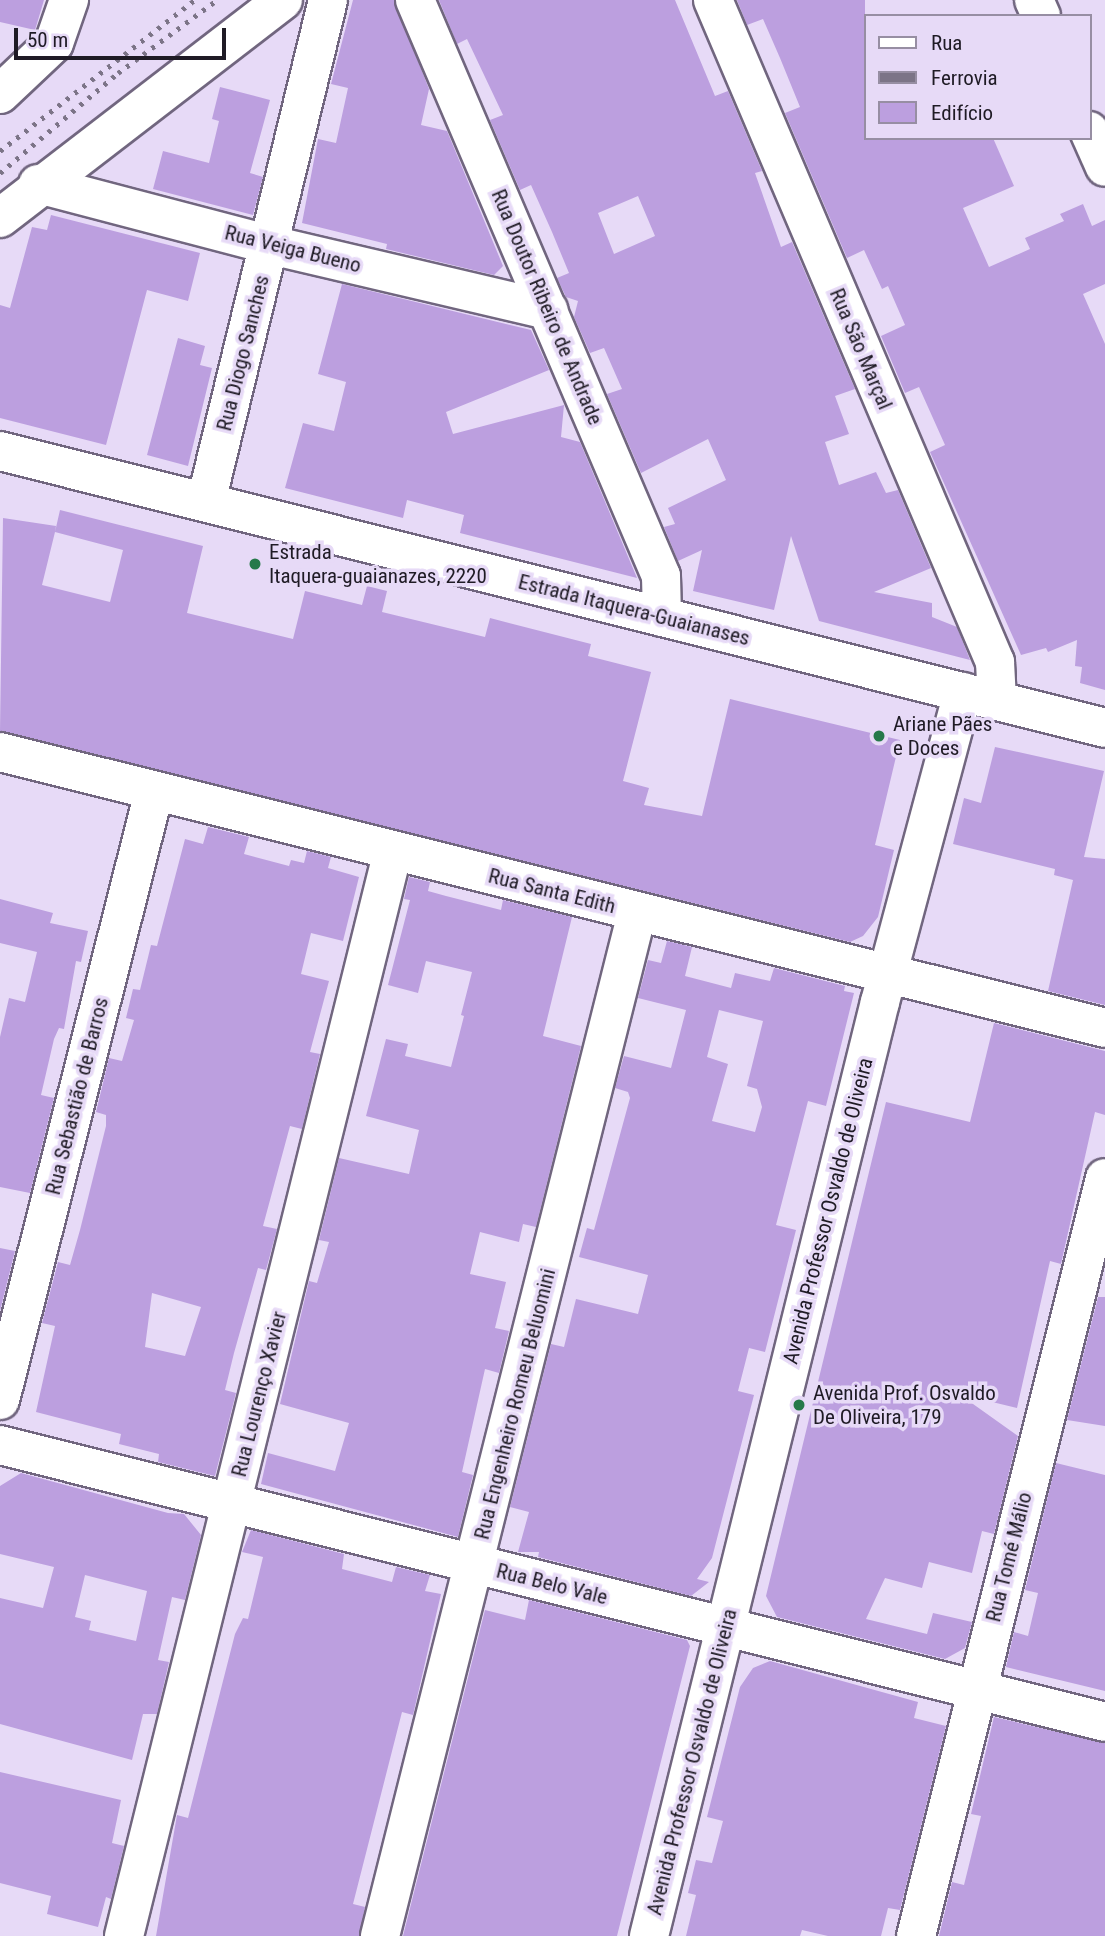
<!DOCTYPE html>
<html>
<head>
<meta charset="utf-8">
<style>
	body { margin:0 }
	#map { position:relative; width:1105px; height:1936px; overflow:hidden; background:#e7daf7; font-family:"Roboto Condensed",sans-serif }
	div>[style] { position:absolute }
	.building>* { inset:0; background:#bc9fdf }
	.roads { filter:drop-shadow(2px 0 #71667f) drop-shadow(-2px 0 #71667f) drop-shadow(0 2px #71667f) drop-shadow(0 -2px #71667f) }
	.minor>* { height:38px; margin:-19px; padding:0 19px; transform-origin:19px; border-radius:19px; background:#fff }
	.major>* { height:38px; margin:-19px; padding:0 19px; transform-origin:19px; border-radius:19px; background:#fff }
	.rail>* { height:5px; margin-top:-2.5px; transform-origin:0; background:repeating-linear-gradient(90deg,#7c7487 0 3.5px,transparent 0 10.5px) }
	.dots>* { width:19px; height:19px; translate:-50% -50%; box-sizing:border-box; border:4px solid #e7daf7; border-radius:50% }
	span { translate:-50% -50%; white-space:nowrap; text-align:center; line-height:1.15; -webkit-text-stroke:7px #e7daf7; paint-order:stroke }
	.street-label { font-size:21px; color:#1f1b25 }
	.poi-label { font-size:21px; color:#1f1b25 }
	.left { translate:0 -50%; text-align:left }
	.legend { position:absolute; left:864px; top:14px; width:228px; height:126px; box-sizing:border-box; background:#e7daf7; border:2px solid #978ea3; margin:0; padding:9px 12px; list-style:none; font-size:21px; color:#1f1b25 }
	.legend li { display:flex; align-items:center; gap:14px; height:35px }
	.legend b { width:35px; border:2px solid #978ea3 }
	.scale { position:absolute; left:14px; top:28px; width:212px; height:32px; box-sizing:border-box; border:4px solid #1f1b25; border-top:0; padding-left:9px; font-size:21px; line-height:24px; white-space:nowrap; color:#1f1b25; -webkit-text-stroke:5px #e7daf7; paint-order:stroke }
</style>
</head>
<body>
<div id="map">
	<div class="building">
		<div style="clip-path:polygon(0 0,44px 0,35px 30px,0 22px)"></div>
		<div style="clip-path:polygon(353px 0,394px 0,429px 89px,421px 125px,447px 131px,503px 266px,494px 275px,386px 249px,387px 244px,302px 223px,318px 139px,336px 143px,348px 88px,331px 84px)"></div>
		<div style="clip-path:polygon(evenodd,439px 0,675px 0,715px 96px,728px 91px,762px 171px,755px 173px,781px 247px,792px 242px,855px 389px,835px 396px,849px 434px,825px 442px,839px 485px,876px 472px,886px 493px,898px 490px,931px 568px,874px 592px,932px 603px,932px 617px,957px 627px,970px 660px,819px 621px,791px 536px,774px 610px,693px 591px,702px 550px,678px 561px,664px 527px,675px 524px,668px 508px,726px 480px,708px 439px,641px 473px,607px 394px,622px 389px,604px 348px,590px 353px,574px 317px,578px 301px,566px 297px,557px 278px,569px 273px,552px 232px,531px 185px,520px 190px,490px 120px,503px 115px,467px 39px,457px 44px,439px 0,638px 196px,655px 236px,614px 254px,598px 213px,638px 196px)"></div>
		<div style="clip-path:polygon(737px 0,865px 0,865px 138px,993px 138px,1014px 186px,963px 208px,989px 267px,1030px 249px,1025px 238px,1064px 221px,1060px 214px,1083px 204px,1092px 226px,1105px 220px,1105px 284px,1083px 294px,1105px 344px,1105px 690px,1080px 683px,1082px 667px,1075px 666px,1077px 640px,1048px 652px,1046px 648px,1021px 655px,930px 452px,945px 445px,919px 387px,905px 393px,881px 336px,905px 325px,888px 286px,882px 289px,864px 250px,847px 258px,785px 113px,800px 107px,780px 58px,763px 19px,747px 25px)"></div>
		<div style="clip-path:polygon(220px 87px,270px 100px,250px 173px,263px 177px,253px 215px,153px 189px,163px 151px,209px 163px,219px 121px,212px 119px)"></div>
		<div style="clip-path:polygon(51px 215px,200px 253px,188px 301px,147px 290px,106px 445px,0 418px,0 305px,10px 308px,32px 227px,47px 230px)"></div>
		<div style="clip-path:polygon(342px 284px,531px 330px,549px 370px,446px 412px,453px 434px,564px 405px,561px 437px,580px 442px,637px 578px,460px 533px,464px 515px,407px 500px,403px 518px,285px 488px,303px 423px,334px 431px,346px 382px,318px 374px)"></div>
		<div style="clip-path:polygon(178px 338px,205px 346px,200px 365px,212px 368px,188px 466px,147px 455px)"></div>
		<div style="clip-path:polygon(evenodd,60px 510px,203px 546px,187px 613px,293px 639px,305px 591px,362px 605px,367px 586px,387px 591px,382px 612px,485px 637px,490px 618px,591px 644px,588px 656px,651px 672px,623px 781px,649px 788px,644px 805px,702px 816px,730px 699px,900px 740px,875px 845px,894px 850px,878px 917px,863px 936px,850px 942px,0 731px,3px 518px,56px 526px,55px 532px,60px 510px,55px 532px,123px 550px,110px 602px,42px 585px,55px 532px)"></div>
		<div style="clip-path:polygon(995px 747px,1104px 771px,1084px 857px,1105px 859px,1105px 1005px,1048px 991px,1073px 880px,1054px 875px,1055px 869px,953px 844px,964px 798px,981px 803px)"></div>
		<div style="clip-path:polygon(evenodd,208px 827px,249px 837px,244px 854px,289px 866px,291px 860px,304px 863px,307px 851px,331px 857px,328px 868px,359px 877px,343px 941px,311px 933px,301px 974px,329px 981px,310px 1052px,320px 1054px,302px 1129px,290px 1126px,263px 1226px,277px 1229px,266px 1270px,258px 1268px,234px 1353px,225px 1390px,236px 1393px,215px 1476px,158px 1462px,159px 1454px,119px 1444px,121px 1434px,36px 1412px,55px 1326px,42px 1323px,58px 1262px,70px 1265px,80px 1230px,106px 1126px,106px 1115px,96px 1112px,109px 1058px,122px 1061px,134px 1020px,126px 1018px,133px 989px,140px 990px,151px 945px,157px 946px,185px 839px,203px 844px,208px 827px,152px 1293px,201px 1307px,185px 1356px,145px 1347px,152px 1293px)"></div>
		<div style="clip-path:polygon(409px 877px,430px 882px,428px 891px,446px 896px,501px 910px,503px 900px,572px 917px,543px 1036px,581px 1046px,536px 1227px,523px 1224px,519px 1242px,480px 1232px,470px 1274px,506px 1282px,495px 1328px,509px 1331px,499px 1373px,485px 1369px,462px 1472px,473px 1475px,458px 1537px,261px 1484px,268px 1453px,335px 1471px,349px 1423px,280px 1404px,309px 1281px,317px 1283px,329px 1242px,319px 1240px,339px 1158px,409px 1174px,419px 1130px,366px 1116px,386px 1039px,408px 1044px,405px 1056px,451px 1067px,464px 1016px,461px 1015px,472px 972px,426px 961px,418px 993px,388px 985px,410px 900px,404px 899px)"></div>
		<div style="clip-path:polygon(0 899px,53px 913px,50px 923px,88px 931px,81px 962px,76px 961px,64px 1029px,59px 1028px,54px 1039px,41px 1095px,54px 1098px,30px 1193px,0 1187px,0 1037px,9px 998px,25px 1002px,37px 952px,0 943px)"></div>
		<div style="clip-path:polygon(evenodd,667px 941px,692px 947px,685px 976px,731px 988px,735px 973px,770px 981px,774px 968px,845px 986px,844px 991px,854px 993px,826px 1106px,808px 1101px,776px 1225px,796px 1230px,765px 1352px,749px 1348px,738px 1391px,754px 1395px,712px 1558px,697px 1579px,709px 1582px,691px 1596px,538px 1557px,539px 1552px,518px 1552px,529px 1512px,510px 1507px,551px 1344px,564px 1347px,576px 1299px,638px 1314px,648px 1275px,579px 1257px,587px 1228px,594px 1230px,630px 1098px,628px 1092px,615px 1088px,624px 1056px,671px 1068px,686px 1010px,638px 998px,648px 960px,661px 963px,667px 941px,719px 1010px,763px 1021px,747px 1086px,757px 1089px,762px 1107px,755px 1132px,712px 1121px,728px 1064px,707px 1057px,719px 1010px)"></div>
		<div style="clip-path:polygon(994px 1023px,1105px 1051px,1105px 1115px,1095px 1112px,1061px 1264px,1050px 1261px,1017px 1408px,959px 1394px,1018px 1436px,994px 1534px,982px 1531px,972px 1573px,929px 1562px,922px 1588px,885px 1578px,866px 1619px,927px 1634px,933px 1613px,972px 1622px,965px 1648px,945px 1659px,777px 1617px,766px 1596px,886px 1102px,970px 1122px)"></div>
		<div style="clip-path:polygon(0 1248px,15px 1251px,0 1311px)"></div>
		<div style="clip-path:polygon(1098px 1297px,1105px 1297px,1105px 1426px,1067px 1420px)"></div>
		<div style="clip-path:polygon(1056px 1463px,1105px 1475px,1105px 1691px,1006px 1667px,1014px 1632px,1028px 1636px,1038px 1593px,1025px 1590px)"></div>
		<div style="clip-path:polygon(evenodd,21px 1473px,168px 1513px,184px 1514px,201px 1535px,185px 1600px,172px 1597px,158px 1660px,169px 1662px,157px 1714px,143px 1714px,132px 1760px,0 1724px,0 1598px,43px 1608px,54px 1567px,0 1554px,0 1486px,21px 1473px,85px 1575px,147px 1591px,136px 1641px,89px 1630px,91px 1621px,75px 1617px,85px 1575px)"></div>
		<div style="clip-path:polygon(251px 1530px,344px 1554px,342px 1569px,392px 1582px,396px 1567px,430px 1575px,425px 1591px,441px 1594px,413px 1715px,402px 1712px,353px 1904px,365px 1907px,359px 1936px,156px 1936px,177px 1815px,188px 1818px,235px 1634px,243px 1618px,248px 1619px,263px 1557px,242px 1552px)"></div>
		<div style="clip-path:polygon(529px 1600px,687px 1640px,690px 1646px,617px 1936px,403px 1936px,485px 1610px,525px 1620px)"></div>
		<div style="clip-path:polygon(770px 1661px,918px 1702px,914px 1718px,946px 1726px,900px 1910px,888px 1908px,881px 1936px,828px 1936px,802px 1930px,800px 1936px,686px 1936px,696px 1895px,688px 1893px,696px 1860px,712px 1863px,723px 1821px,707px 1817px,740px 1687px,753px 1668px)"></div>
		<div style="clip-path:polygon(994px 1717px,1105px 1743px,1105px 1936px,939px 1936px,952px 1882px,964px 1885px,981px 1816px,971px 1814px)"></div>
		<div style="clip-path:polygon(0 1772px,121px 1800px,112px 1843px,124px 1846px,111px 1899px,106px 1897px,98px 1927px,47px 1914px,51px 1896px,0 1883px)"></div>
	</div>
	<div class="roads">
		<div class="minor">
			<div style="left:415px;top:0;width:626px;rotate:66.87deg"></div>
			<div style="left:661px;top:576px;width:41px;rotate:88.6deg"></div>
			<div style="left:713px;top:0;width:720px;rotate:66.93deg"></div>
			<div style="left:995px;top:662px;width:39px;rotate:87deg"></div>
			<div style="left:1034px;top:0;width:17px;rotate:66deg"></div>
			<div style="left:0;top:94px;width:74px;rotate:-43.4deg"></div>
			<div style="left:54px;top:43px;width:46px;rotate:-70.8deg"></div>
			<div style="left:1089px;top:131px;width:39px;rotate:66deg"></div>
			<div style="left:38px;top:184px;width:241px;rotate:14.7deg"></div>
			<div style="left:271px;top:245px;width:285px;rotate:13.2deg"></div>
			<div style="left:0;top:218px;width:357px;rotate:-37.6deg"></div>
			<div style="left:206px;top:502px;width:517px;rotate:-76.34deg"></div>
			<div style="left:0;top:752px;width:1139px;rotate:14.02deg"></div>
			<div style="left:0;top:1400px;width:627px;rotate:-75.79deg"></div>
			<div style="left:0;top:1445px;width:1139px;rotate:14.07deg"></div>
			<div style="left:124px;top:1936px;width:1118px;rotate:-76.08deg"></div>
			<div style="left:380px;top:1936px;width:1055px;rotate:-75.9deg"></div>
			<div style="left:649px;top:1936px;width:962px;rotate:-76.11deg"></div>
			<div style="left:880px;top:1002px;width:321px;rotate:-75deg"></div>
			<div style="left:916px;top:1936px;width:781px;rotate:-76deg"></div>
		</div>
		<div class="major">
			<div style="left:0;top:451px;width:1139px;rotate:14.07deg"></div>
		</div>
	</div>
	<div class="rail">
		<div style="left:0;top:151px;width:247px;rotate:-37.8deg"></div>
		<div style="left:0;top:173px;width:155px;rotate:-40.3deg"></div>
		<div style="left:118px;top:73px;width:123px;rotate:-36.4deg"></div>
	</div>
	<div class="dots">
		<div style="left:255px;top:564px;background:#26794a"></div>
		<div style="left:879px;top:736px;background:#26794a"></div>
		<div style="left:799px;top:1405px;background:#26794a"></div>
	</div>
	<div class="street-label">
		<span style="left:293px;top:249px;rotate:14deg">Rua Veiga Bueno</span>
		<span style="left:547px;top:307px;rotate:67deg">Rua Doutor Ribeiro de Andrade</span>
		<span style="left:861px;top:349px;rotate:67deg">Rua São Marçal</span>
		<span style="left:243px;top:353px;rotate:-76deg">Rua Diogo Sanches</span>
		<span style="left:634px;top:610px;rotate:14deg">Estrada Itaquera-Guaianases</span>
		<span style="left:552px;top:891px;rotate:14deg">Rua Santa Edith</span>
		<span style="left:77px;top:1096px;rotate:-76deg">Rua Sebastião de Barros</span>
		<span style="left:828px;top:1211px;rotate:-76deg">Avenida Professor Osvaldo de Oliveira</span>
		<span style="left:259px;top:1394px;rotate:-76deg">Rua Lourenço Xavier</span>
		<span style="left:515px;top:1404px;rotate:-76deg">Rua Engenheiro Romeu Beluomini</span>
		<span style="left:1009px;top:1557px;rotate:-76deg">Rua Tomé Málio</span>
		<span style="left:552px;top:1584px;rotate:14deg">Rua Belo Vale</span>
		<span style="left:692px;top:1762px;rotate:-76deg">Avenida Professor Osvaldo de Oliveira</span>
	</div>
	<div class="poi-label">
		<span class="left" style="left:269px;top:564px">Estrada<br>Itaquera-guaianazes, 2220</span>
		<span class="left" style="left:893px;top:736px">Ariane Pães<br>e Doces</span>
		<span class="left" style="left:813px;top:1405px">Avenida Prof. Osvaldo<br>De Oliveira, 179</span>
	</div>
	<ul class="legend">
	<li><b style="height:9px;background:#fff"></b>Rua</li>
	<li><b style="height:9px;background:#7c7487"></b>Ferrovia</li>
	<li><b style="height:19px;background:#bc9fdf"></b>Edifício</li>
	</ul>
	<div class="scale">50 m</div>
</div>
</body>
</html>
